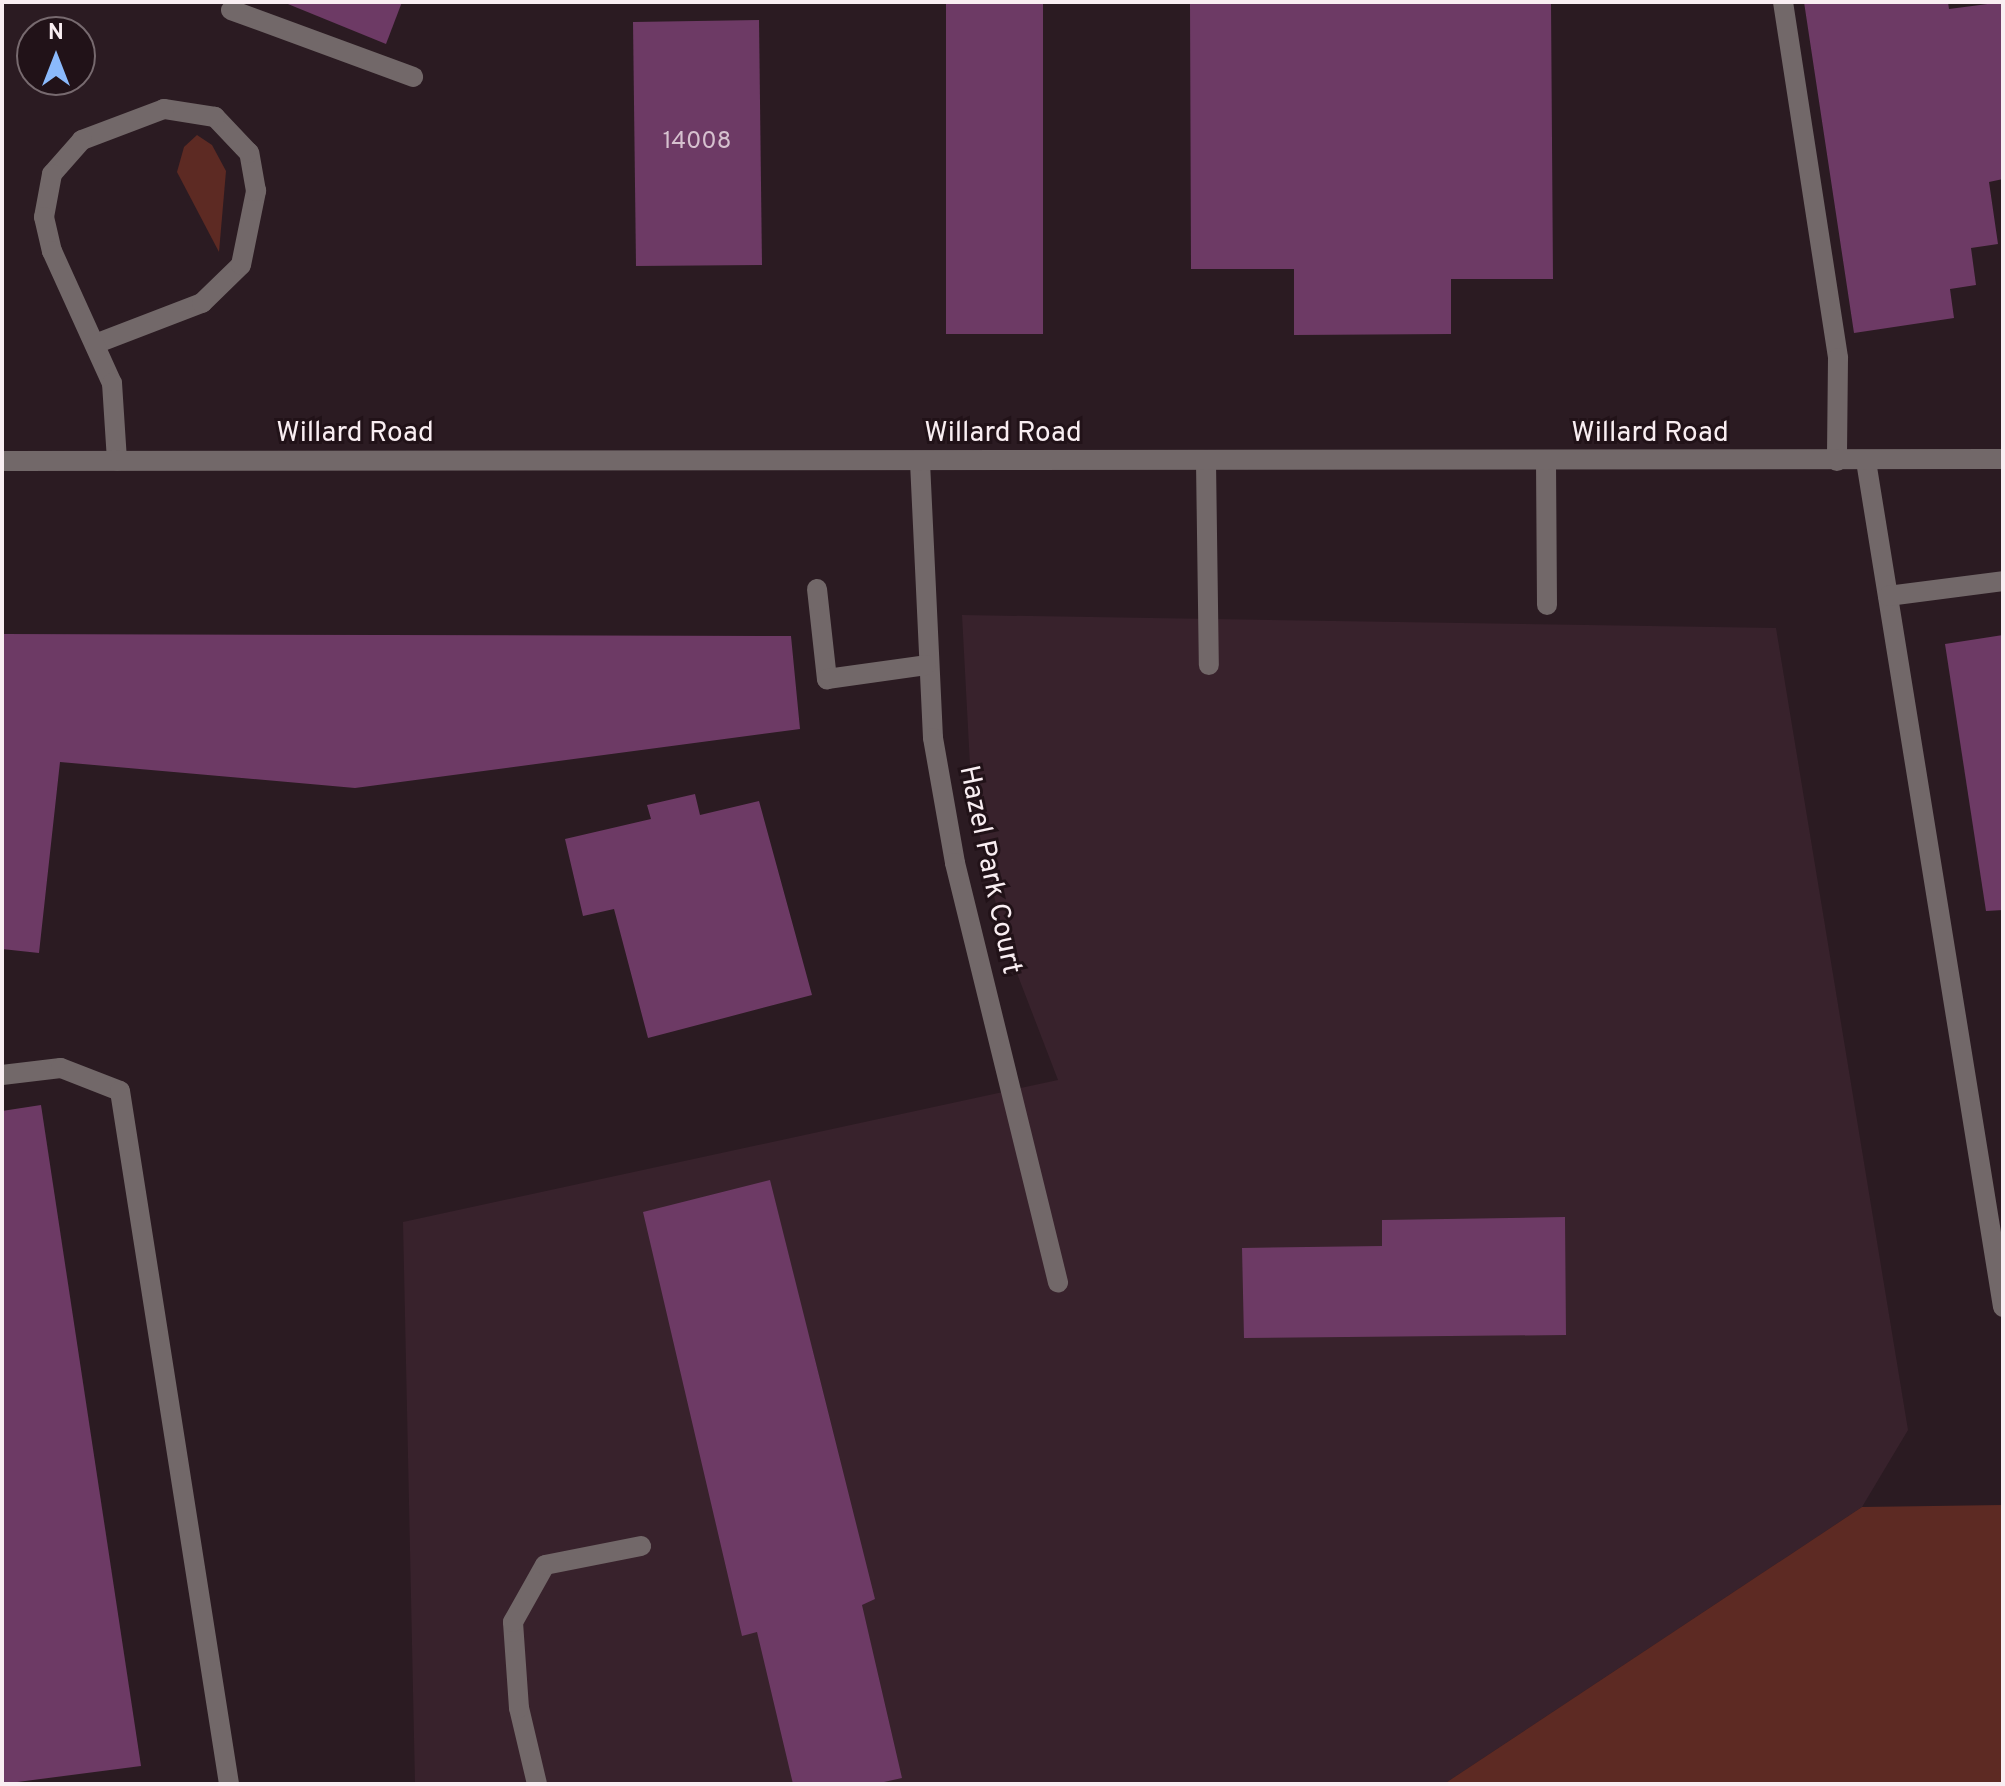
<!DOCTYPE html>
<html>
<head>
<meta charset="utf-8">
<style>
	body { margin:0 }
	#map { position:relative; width:2005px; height:1786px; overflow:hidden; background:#2b1b22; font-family:Overpass,sans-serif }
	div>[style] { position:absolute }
	.built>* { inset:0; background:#38222c }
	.green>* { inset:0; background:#5d2a23 }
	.building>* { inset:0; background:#6d3a65 }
	.lane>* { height:20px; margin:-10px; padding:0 10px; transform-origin:10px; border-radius:10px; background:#726869 }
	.street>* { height:20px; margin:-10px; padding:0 10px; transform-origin:10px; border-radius:10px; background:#726869 }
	span { translate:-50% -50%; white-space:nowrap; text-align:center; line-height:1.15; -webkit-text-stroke:6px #211218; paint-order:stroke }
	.number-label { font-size:24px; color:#d6c1cf }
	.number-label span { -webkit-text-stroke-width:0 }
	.street-label { font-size:28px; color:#f9eef2 }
	.frame { position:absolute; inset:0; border:4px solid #f9eef2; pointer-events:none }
	.north { position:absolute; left:16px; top:16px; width:80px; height:80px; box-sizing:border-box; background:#211218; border:2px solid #776a6f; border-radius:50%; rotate:0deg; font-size:22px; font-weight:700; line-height:32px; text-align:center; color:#f9eef2 }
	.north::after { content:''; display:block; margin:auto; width:28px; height:36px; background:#8bbafc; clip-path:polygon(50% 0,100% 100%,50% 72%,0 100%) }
</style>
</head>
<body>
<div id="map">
	<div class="built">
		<div style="clip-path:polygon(962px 615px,1776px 628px,1908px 1430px,1862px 1507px,1444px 1784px,415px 1784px,403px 1222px,1058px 1080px,1005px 942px,972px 803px)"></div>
	</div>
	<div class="green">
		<div style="clip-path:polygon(197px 135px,212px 145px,226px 171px,219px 252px,177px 172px,184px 147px)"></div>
		<div style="clip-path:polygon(2003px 1505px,2003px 1784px,1444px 1784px,1862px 1507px)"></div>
	</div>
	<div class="building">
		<div style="clip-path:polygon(283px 2px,402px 2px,386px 44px)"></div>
		<div style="clip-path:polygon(946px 2px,1043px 2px,1043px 334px,946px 334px)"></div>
		<div style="clip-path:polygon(1190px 2px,1551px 2px,1553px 279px,1451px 279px,1451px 334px,1294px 335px,1294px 269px,1191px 269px)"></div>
		<div style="clip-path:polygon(1804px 2px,1948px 2px,1949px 9px,2003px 2px,2003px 179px,1989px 182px,1998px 244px,1971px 248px,1976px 285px,1950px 289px,1954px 318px,1854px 333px)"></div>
		<div style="clip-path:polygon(759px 20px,762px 265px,636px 266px,633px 22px)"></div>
		<div style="clip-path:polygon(2px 634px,791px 636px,800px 729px,355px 788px,60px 762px,39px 953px,2px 949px)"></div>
		<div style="clip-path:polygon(2003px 635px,2003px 910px,1986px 911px,1945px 644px)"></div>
		<div style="clip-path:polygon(695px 794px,700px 815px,759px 801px,812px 995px,648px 1038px,614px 909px,583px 916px,565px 839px,651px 819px,647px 805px)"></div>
		<div style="clip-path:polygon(41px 1105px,141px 1766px,2px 1784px,2px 1111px)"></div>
		<div style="clip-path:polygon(770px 1180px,875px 1599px,862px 1605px,902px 1778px,875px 1784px,793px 1784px,757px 1632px,742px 1636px,643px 1212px)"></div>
		<div style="clip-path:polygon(1565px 1217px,1566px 1335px,1244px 1338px,1242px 1248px,1382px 1246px,1382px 1220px)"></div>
	</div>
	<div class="lane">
		<div style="left:1783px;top:2px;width:360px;rotate:81.2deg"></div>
		<div style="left:1838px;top:358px;width:103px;rotate:90.6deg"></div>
		<div style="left:231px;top:10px;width:194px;rotate:20.2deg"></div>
		<div style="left:95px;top:344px;width:115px;rotate:-21deg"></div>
		<div style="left:202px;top:303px;width:54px;rotate:-44.3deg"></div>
		<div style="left:241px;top:265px;width:76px;rotate:-78.5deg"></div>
		<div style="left:256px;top:191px;width:39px;rotate:-100deg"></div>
		<div style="left:249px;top:153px;width:50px;rotate:-133.4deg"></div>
		<div style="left:215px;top:117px;width:52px;rotate:-171.1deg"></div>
		<div style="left:164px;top:109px;width:88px;rotate:159.3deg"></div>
		<div style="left:82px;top:140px;width:45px;rotate:131.4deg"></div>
		<div style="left:52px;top:174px;width:44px;rotate:100.5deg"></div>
		<div style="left:44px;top:217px;width:35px;rotate:77deg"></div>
		<div style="left:52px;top:251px;width:145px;rotate:65.6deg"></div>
		<div style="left:112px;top:383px;width:78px;rotate:86.3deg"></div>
		<div style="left:1866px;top:461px;width:857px;rotate:80.8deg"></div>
		<div style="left:920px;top:462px;width:276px;rotate:87.3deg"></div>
		<div style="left:933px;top:738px;width:127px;rotate:80deg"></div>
		<div style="left:955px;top:863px;width:432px;rotate:76.2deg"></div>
		<div style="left:1206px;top:462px;width:203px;rotate:89.2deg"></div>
		<div style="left:1546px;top:462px;width:143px;rotate:89.6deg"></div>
		<div style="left:817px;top:589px;width:91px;rotate:83.7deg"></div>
		<div style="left:827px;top:679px;width:100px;rotate:-8deg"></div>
		<div style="left:1888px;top:596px;width:116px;rotate:-7.4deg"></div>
		<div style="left:2px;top:1075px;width:59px;rotate:-6.8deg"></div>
		<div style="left:61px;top:1068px;width:63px;rotate:21.3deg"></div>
		<div style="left:120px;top:1091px;width:702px;rotate:81.06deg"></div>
		<div style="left:537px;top:1784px;width:78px;rotate:-103.3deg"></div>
		<div style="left:519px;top:1708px;width:86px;rotate:-94deg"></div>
		<div style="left:513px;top:1622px;width:65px;rotate:-60.7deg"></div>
		<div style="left:545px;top:1565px;width:98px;rotate:-11.2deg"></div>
	</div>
	<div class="street">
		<div style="left:2px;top:461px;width:2001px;rotate:-0.06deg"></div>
	</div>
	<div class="number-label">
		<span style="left:697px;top:143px">14008</span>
	</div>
	<div class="street-label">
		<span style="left:355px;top:434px">Willard Road</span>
		<span style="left:1003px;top:434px">Willard Road</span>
		<span style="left:1650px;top:434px">Willard Road</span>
		<span style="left:989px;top:870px;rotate:78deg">Hazel Park Court</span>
	</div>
	<div class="frame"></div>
	<div class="north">N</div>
</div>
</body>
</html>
